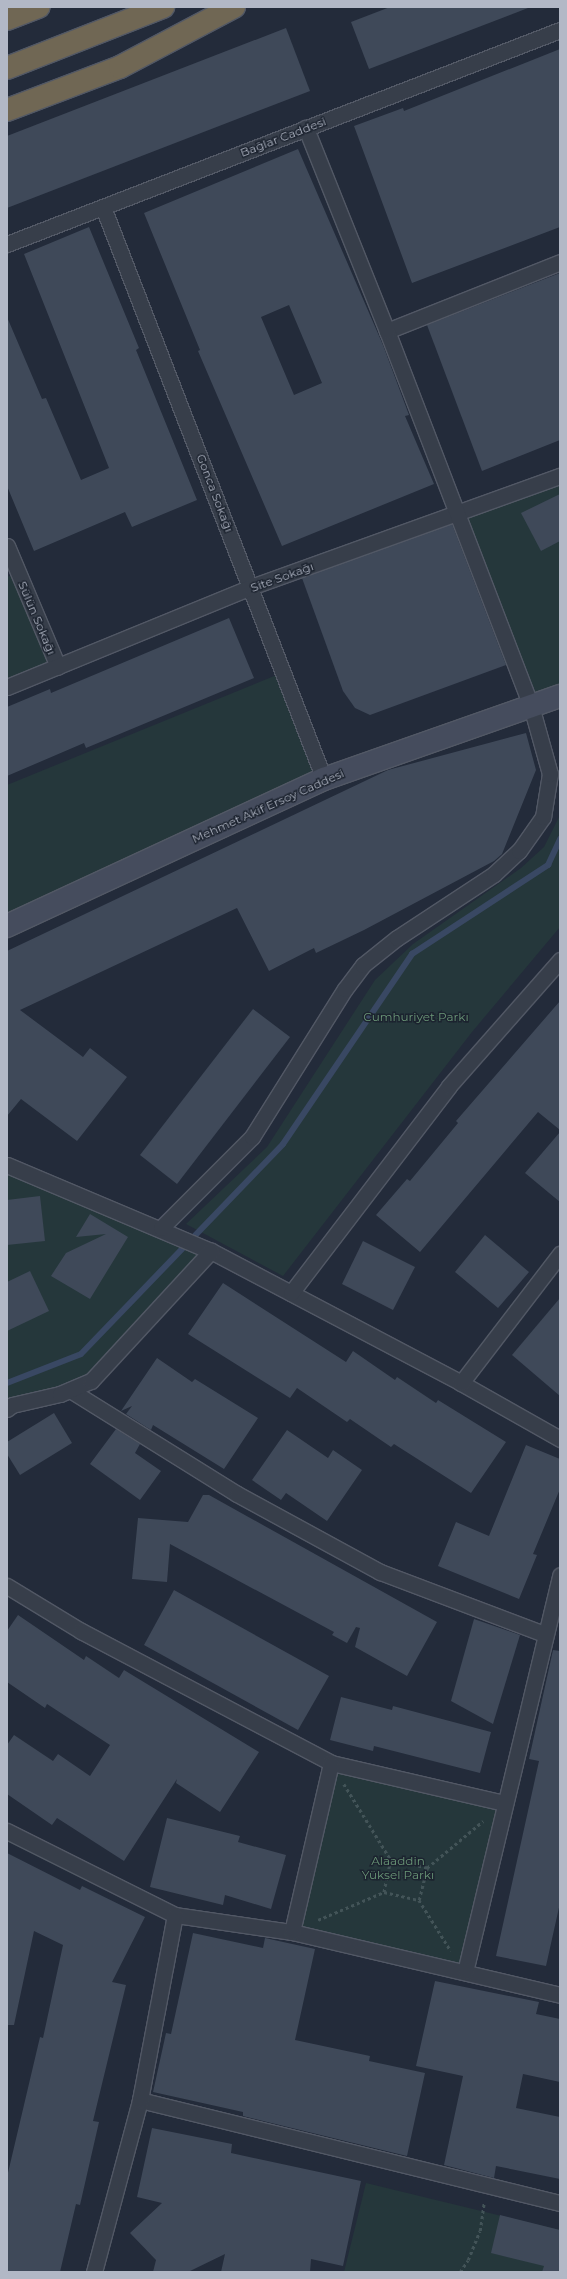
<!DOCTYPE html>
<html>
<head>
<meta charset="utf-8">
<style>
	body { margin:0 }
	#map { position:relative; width:567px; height:2279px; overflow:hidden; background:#232b3a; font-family:Montserrat,sans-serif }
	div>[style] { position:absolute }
	.green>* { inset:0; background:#25373b }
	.stream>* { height:6px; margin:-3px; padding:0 3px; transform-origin:3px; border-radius:3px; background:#394863 }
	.building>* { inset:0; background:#3f4959 }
	.path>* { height:2.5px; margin-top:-1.25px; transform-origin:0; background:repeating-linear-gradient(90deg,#435458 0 3px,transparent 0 6px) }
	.roads { filter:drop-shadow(1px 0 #525865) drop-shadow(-1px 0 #525865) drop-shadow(0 1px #525865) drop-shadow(0 -1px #525865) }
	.street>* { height:15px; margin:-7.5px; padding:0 7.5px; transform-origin:7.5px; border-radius:7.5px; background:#373e4a }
	.secondary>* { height:22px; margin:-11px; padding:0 11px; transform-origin:11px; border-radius:11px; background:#454c5d }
	.highway>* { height:22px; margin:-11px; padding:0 11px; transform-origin:11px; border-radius:11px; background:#706754 }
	span { translate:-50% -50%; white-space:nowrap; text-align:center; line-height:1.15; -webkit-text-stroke:3px #1c232f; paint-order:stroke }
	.street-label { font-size:12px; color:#b2b8c6 }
	.park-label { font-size:12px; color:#6a9677 }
	.frame { position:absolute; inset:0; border:8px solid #b2b8c6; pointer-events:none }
</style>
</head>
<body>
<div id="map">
	<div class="green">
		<div style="clip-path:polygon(560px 476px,560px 696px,531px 706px,456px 515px)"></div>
		<div style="clip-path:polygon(18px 573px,58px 667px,7px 687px,7px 577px)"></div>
		<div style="clip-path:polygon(284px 672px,324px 779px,7px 926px,7px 785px)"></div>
		<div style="clip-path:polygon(560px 815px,560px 927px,472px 1032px,283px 1276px,186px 1224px,267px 1147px,375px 980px,413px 944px,521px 868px,544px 847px)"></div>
		<div style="clip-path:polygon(7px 1165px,211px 1251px,91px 1381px,7px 1409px)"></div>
		<div style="clip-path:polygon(331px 1763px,504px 1803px,465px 1972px,292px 1932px)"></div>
		<div style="clip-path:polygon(366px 2183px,560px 2230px,560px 2272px,344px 2272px)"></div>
	</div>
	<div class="stream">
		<div style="left:7px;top:1383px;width:79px;rotate:-21.4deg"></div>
		<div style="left:81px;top:1354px;width:291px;rotate:-46.1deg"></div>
		<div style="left:283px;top:1144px;width:230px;rotate:-55.8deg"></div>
		<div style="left:412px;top:954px;width:163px;rotate:-33.2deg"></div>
		<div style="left:548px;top:865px;width:29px;rotate:-65deg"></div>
	</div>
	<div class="building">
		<div style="clip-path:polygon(390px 7px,528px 7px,528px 8px,369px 69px,351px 22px)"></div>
		<div style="clip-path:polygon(286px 28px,310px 91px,7px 208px,7px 136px)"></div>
		<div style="clip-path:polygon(560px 49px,560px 227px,412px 283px,354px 126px,403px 108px,404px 111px)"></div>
		<div style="clip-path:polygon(evenodd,298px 149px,383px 345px,409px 415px,405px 416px,434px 484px,282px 546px,198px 351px,200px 350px,144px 213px,298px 149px,289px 305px,322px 383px,294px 395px,261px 317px,289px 305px)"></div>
		<div style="clip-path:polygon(89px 227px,139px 348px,136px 350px,197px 500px,132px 527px,125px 512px,34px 551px,7px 486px,7px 317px,42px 399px,46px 398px,81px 480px,109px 468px,24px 254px)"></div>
		<div style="clip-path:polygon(560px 273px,560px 440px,482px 471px,427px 325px)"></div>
		<div style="clip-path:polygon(560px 494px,560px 541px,541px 551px,521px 513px)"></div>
		<div style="clip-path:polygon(452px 524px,506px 665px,370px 715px,355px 708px,343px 691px,302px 578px)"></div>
		<div style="clip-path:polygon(229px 618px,254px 678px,86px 748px,84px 743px,7px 776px,7px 707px,50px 689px,51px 693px)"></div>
		<div style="clip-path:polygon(526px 733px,536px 770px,502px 854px,494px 861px,364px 930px,316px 953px,314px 948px,269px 971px,237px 908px,20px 1010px,83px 1057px,90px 1048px,127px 1077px,77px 1141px,21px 1099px,7px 1116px,7px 951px,388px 770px)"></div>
		<div style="clip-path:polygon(560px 1001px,560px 1130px,538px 1112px,420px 1252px,376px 1215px,407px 1179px,410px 1181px,458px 1123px,456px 1121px)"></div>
		<div style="clip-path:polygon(253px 1009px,290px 1037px,177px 1184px,140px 1155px)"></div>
		<div style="clip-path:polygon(560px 1132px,560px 1202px,525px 1173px)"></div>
		<div style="clip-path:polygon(40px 1196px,45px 1241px,7px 1245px,7px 1200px)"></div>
		<div style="clip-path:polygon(90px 1214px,128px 1237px,90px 1299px,51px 1276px,66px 1253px,106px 1234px,76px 1237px)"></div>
		<div style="clip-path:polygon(485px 1235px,529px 1272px,498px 1308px,455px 1272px)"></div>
		<div style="clip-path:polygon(363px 1241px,415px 1267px,393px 1310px,342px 1284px)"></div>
		<div style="clip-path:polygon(30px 1271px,49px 1311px,7px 1331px,7px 1282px)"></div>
		<div style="clip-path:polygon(223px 1283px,346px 1362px,353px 1351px,395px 1380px,397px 1377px,436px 1403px,438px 1400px,506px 1442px,471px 1493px,394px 1444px,391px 1447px,350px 1419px,347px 1422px,297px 1388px,290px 1398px,188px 1334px)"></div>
		<div style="clip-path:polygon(560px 1298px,560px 1396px,512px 1355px)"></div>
		<div style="clip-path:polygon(157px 1358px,192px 1382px,195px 1379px,258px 1418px,224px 1469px,153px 1425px,151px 1430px,126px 1414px,132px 1406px,121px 1411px)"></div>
		<div style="clip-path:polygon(54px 1413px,72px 1443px,20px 1475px,7px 1454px,7px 1442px)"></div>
		<div style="clip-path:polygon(116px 1429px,140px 1444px,135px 1453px,161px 1471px,140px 1500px,90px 1464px)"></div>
		<div style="clip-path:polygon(287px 1430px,328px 1458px,333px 1450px,362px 1470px,327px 1521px,286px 1493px,281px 1500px,252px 1480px)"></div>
		<div style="clip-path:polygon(526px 1445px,560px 1459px,560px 1489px,533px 1554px,537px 1555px,519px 1599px,438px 1566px,456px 1522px,489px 1536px)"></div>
		<div style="clip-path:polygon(203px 1495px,209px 1495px,437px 1622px,407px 1676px,355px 1647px,360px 1628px,356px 1627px,347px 1643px,332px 1635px,334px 1632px,170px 1544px,167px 1582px,132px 1579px,138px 1518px,188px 1522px)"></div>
		<div style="clip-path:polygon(174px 1590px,329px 1676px,298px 1730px,144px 1645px)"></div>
		<div style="clip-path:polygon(18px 1615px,84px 1660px,86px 1656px,119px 1678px,124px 1670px,259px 1752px,220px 1812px,176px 1783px,177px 1779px,124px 1861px,57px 1818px,52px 1825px,7px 1794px,7px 1745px,14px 1735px,53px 1761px,58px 1754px,90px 1776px,110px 1745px,47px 1704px,45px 1708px,7px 1682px,7px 1631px)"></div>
		<div style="clip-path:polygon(474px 1619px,520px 1635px,493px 1724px,451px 1701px)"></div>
		<div style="clip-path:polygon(553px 1650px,560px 1651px,560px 1903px,546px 1966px,496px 1956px,539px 1761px,529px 1759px)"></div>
		<div style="clip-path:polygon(341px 1697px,392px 1710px,393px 1706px,491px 1732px,480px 1773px,374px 1746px,373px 1751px,330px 1740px)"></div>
		<div style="clip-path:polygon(167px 1818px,240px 1836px,238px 1842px,286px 1855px,271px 1909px,225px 1895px,223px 1905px,150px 1887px)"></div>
		<div style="clip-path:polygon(7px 1853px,80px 1890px,82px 1886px,145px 1917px,112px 1982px,126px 1985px,93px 2121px,99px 2122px,80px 2205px,76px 2204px,60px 2272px,7px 2272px,7px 2177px,40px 2037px,43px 2038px,63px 1945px,34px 1931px,14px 2025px,7px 2025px)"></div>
		<div style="clip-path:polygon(193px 1933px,263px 1948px,265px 1938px,315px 1949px,295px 2040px,370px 2056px,369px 2061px,425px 2073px,407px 2156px,243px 2116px,243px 2112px,153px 2092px,166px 2033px,171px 2034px)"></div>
		<div style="clip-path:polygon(435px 1981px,539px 2002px,536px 2014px,560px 2019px,560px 2082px,523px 2074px,516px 2108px,560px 2117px,560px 2179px,496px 2166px,494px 2178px,444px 2165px,463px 2076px,416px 2066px)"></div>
		<div style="clip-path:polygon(152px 2128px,232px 2144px,231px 2153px,361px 2181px,343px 2266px,311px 2259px,310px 2272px,221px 2272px,225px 2254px,188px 2272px,153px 2272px,156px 2260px,130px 2233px,162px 2203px,137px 2197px)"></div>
		<div style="clip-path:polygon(500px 2215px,560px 2230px,560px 2272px,542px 2272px,544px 2266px,491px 2253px)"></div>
	</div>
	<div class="path">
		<div style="left:344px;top:1784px;width:89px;rotate:58.3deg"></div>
		<div style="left:391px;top:1860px;width:33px;rotate:102deg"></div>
		<div style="left:384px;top:1892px;width:36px;rotate:13deg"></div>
		<div style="left:419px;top:1900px;width:33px;rotate:-76deg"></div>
		<div style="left:427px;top:1868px;width:37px;rotate:-167deg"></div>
		<div style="left:427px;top:1868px;width:73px;rotate:-40deg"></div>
		<div style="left:419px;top:1900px;width:60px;rotate:57.9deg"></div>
		<div style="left:318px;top:1920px;width:72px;rotate:-23deg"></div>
		<div style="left:460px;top:2272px;width:14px;rotate:-56deg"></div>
		<div style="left:468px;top:2260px;width:31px;rotate:-68deg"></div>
		<div style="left:480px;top:2231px;width:29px;rotate:-82deg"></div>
	</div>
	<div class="roads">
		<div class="street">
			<div style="left:103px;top:207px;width:613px;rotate:68.88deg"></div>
			<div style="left:7px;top:244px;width:593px;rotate:-21.16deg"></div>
			<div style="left:387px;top:331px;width:186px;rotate:-21.7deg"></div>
			<div style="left:7px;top:546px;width:131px;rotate:67.1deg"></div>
			<div style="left:7px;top:687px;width:264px;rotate:-22.3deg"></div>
			<div style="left:251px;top:587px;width:328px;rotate:-19.8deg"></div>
			<div style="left:7px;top:1165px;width:221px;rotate:22.9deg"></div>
			<div style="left:211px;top:1251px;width:283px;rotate:27.8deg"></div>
			<div style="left:461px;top:1383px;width:114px;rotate:29.5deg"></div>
			<div style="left:161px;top:1228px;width:129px;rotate:-45deg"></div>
			<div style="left:252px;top:1137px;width:175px;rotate:-57.9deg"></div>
			<div style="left:345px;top:989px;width:30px;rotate:-53deg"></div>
			<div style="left:363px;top:965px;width:43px;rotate:-38.5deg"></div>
			<div style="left:397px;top:938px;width:116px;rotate:-33.4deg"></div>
			<div style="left:494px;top:874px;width:34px;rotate:-43deg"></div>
			<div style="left:519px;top:851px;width:42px;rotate:-54.8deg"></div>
			<div style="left:543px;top:817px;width:44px;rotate:-80.8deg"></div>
			<div style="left:550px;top:774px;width:71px;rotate:-105.6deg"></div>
			<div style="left:531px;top:706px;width:402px;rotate:-111deg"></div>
			<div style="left:387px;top:331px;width:219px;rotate:-111.8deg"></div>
			<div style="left:291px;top:1293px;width:260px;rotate:-52.6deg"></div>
			<div style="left:449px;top:1086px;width:168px;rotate:-48.6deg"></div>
			<div style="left:461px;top:1383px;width:163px;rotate:-52.5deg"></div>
			<div style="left:70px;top:1390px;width:197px;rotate:31.9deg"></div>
			<div style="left:237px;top:1494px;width:163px;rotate:28.6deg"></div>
			<div style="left:380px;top:1572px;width:175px;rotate:20.7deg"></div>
			<div style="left:7px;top:1409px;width:6px;rotate:-39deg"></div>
			<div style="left:12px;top:1405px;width:49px;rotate:-12.9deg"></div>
			<div style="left:60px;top:1394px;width:34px;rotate:-23deg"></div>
			<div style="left:91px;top:1381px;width:177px;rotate:-47.3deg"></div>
			<div style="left:7px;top:1586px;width:87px;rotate:31.3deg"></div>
			<div style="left:81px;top:1631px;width:283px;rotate:27.8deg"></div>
			<div style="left:331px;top:1763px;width:178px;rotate:13deg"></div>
			<div style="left:7px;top:1831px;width:188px;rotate:26.6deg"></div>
			<div style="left:175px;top:1915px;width:118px;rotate:8.3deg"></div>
			<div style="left:292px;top:1932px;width:275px;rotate:13.2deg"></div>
			<div style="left:292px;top:1932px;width:173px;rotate:-77deg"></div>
			<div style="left:465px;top:1972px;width:408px;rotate:-76.5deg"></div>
			<div style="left:140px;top:2100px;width:432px;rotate:13.8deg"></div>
			<div style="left:94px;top:2272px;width:178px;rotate:-75deg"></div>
			<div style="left:140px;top:2100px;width:188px;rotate:-79.3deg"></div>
		</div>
		<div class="secondary">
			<div style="left:7px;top:926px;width:349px;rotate:-24.9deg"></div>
			<div style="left:324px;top:779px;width:250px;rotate:-19.4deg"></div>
		</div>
		<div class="highway">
			<div style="left:7px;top:19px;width:34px;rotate:-21deg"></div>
			<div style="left:7px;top:68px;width:168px;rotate:-21.4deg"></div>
			<div style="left:7px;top:110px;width:121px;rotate:-20.8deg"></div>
			<div style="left:120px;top:67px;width:129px;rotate:-27.8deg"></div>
		</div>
	</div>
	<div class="street-label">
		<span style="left:283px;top:137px;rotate:-21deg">Bağlar Caddesi</span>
		<span style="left:215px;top:493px;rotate:69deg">Gonca Sokağı</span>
		<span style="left:282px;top:577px;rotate:-20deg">Site Sokağı</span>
		<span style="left:37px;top:618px;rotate:67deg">Sülün Sokağı</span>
		<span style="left:268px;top:806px;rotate:-24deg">Mehmet Akif Ersoy Caddesi</span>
	</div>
	<div class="park-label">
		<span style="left:416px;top:1017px">Cumhuriyet Parkı</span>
		<span style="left:398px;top:1868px">Alaaddin<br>Yüksel Parkı</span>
	</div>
	<div class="frame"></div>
</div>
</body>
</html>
